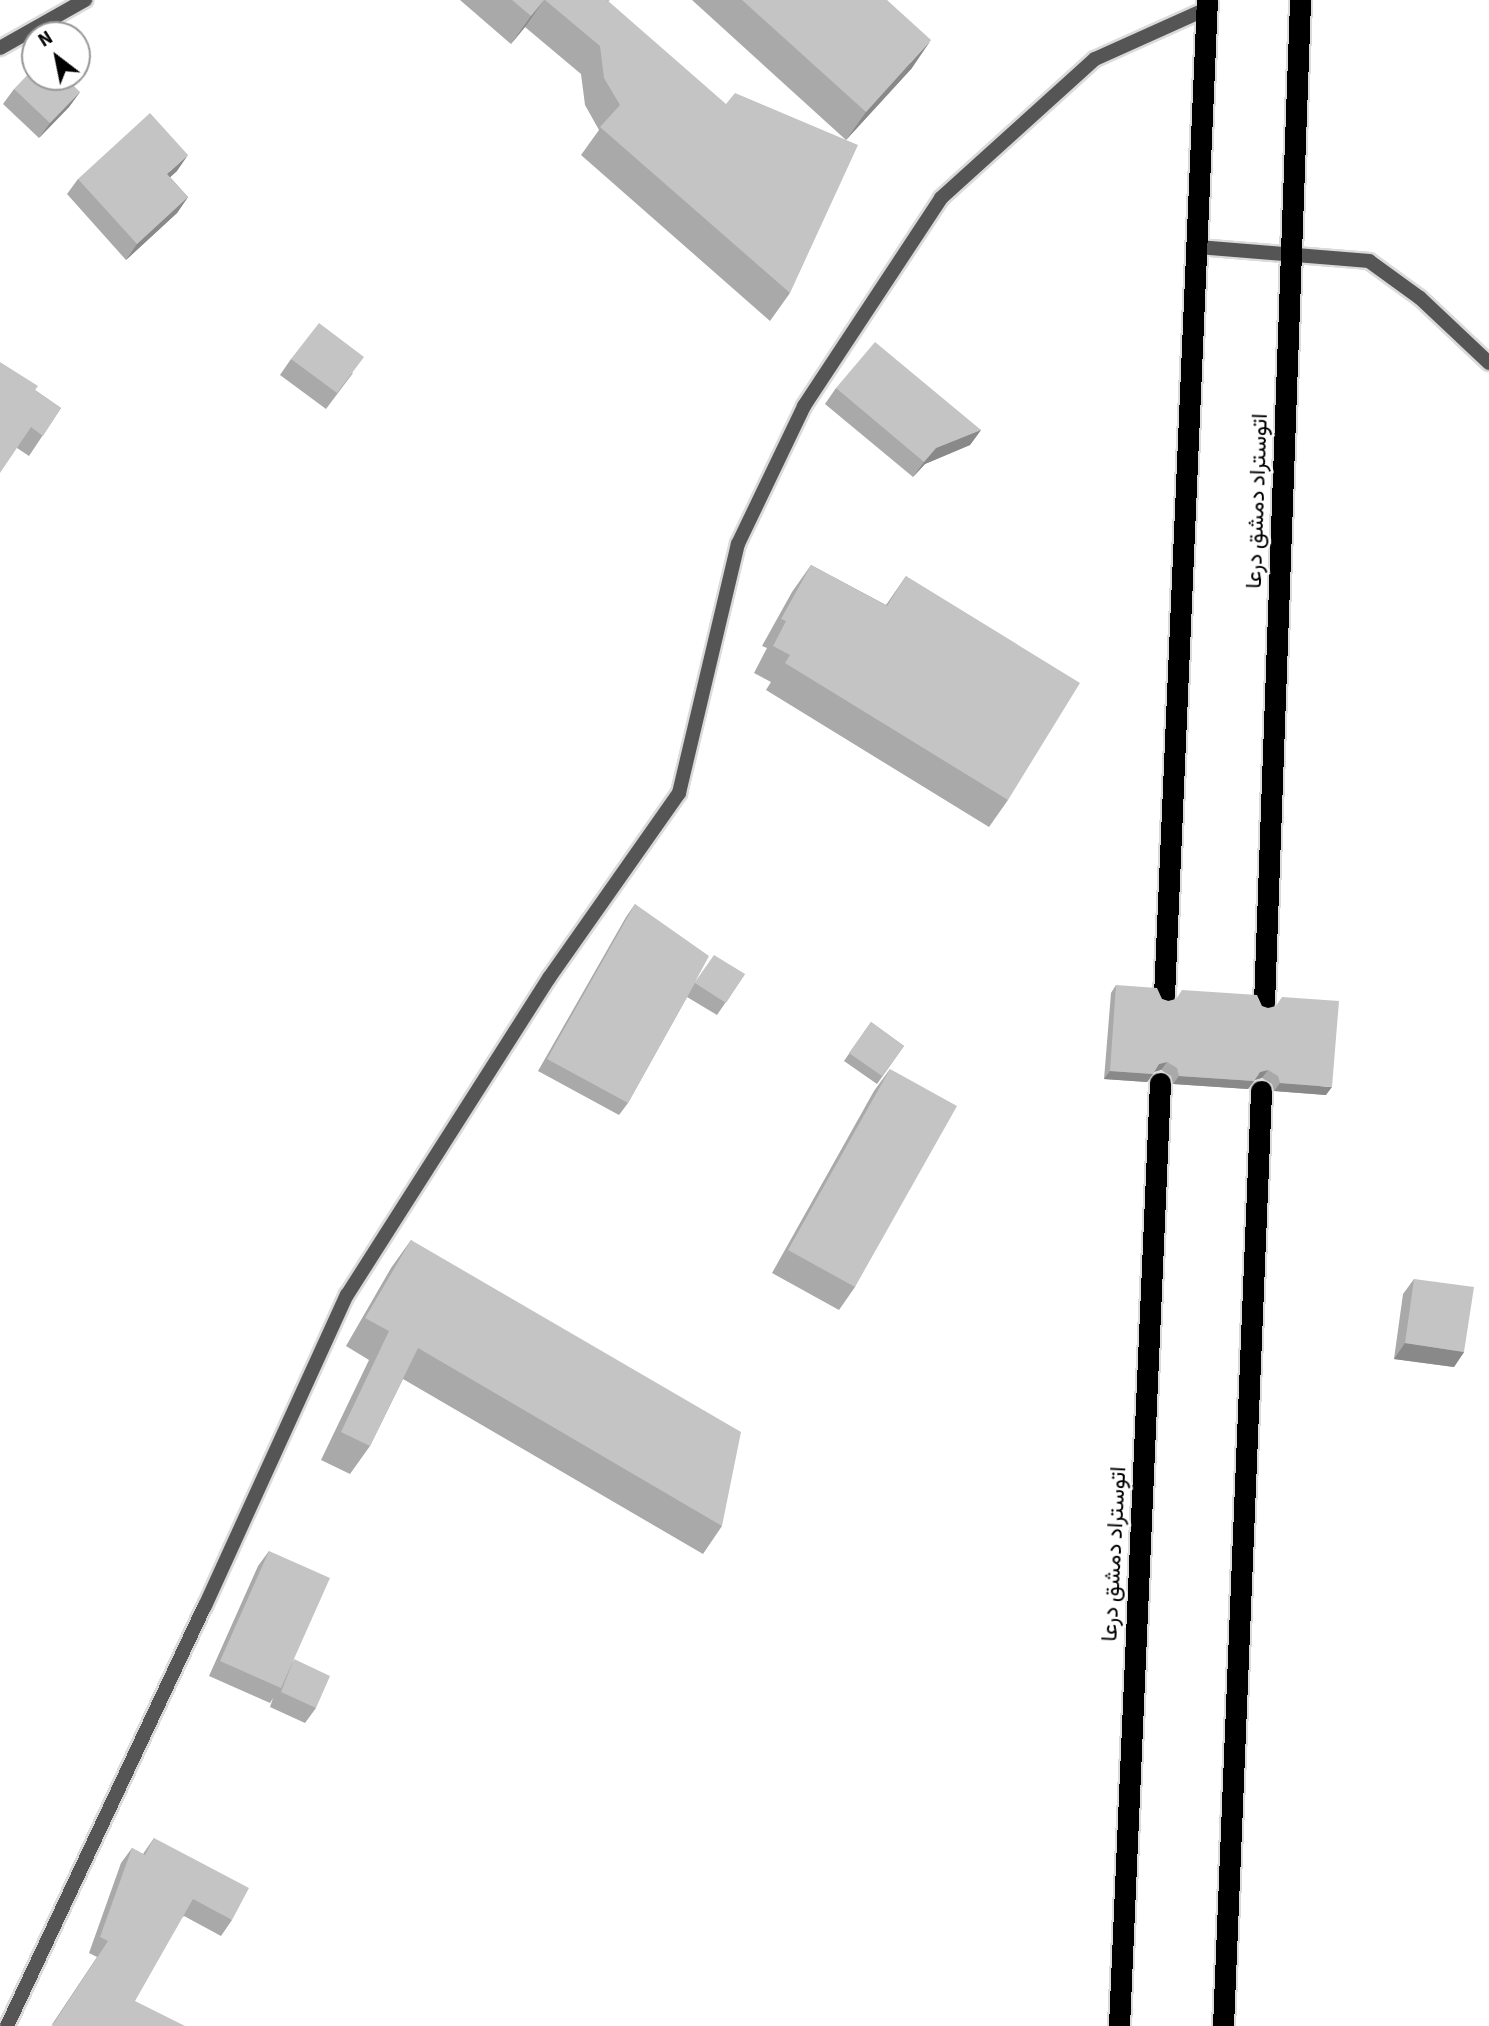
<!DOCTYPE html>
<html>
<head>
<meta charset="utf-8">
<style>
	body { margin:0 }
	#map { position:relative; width:1489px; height:2026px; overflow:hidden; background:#fff; font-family:"Source Sans 3",Vazirmatn,sans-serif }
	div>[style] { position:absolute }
	.roads { filter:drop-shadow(2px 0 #dbdbdb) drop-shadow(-2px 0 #dbdbdb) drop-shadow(0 2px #dbdbdb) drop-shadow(0 -2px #dbdbdb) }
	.minor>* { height:14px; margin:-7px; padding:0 7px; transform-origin:7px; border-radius:7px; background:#555 }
	.motorway>* { height:21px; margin:-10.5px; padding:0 10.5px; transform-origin:10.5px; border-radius:10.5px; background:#000 }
	.wall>* { inset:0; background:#a9a9a9 }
	.shaded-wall>* { inset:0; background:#898989 }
	.building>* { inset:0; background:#c4c4c4 }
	span { translate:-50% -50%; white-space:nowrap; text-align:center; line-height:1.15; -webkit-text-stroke:5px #fff; paint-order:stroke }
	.street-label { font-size:23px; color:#000 }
	.north { position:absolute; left:21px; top:21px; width:70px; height:70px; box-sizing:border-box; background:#fff; border:2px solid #999; border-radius:50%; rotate:328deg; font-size:19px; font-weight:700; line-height:28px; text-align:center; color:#000 }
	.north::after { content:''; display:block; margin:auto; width:24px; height:32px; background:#000; clip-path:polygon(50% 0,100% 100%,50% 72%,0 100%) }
</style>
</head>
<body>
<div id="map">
	<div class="roads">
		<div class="minor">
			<div style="left:0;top:48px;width:98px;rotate:-29.5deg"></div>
			<div style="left:1198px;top:247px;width:172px;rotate:4.7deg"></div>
			<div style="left:1369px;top:261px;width:63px;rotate:36deg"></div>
			<div style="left:1420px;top:298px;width:95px;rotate:43.3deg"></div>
			<div style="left:7px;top:2026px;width:464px;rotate:-64.8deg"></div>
			<div style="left:205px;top:1606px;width:342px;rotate:-65.5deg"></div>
			<div style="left:347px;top:1295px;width:376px;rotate:-57.5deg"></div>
			<div style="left:549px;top:978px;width:226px;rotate:-54.9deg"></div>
			<div style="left:679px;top:793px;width:256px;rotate:-76.7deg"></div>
			<div style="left:738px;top:544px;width:153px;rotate:-64.4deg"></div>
			<div style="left:804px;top:406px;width:249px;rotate:-56.6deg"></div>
			<div style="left:941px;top:198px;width:207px;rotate:-42.1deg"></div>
			<div style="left:1095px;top:59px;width:122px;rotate:-24.2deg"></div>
		</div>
		<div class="motorway">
			<div style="left:1164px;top:996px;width:997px;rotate:-87.53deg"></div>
			<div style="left:1264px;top:1003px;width:1004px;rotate:-87.94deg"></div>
			<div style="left:1119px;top:2026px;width:944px;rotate:-87.51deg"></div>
			<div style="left:1223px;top:2026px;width:936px;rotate:-87.67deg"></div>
		</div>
	</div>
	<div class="wall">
		<div style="clip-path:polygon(460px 0,610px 0,608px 1px,790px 293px,770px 321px,581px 155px,599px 130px,585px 105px,581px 74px,525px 27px,511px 44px)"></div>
		<div style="clip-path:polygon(692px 0,887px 0,912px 68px,846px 140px)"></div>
		<div style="clip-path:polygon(14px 89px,80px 92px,69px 107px,39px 138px,3px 104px)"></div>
		<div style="clip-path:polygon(177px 171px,170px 177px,188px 197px,177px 213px,126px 260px,67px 194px,78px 179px)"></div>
		<div style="clip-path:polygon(291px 359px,353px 373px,326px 409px,280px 375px)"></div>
		<div style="clip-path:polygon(836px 388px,981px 430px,970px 445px,925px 464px,913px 477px,825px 404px)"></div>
		<div style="clip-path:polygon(35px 390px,61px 408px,29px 456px,17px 448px)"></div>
		<div style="clip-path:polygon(811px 565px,886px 605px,906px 576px,1008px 800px,989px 827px,766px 690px,771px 682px,754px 673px,767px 648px,762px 646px,792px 592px)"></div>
		<div style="clip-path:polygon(635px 904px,695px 982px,745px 974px,717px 1015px,687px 997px,628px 1103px,619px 1115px,538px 1071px,626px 917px)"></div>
		<div style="clip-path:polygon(1116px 985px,1168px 1001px,1262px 1006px,1326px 1095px,1274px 1091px,1272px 1084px,1262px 1078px,1255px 1080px,1248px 1089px,1173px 1084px,1171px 1076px,1161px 1070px,1154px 1072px,1147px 1082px,1104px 1079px,1111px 993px)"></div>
		<div style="clip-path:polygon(871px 1022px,904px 1046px,877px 1084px,844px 1061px)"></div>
		<div style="clip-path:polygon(890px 1069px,855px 1287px,839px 1310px,772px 1273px,874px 1091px)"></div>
		<div style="clip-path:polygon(411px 1240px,722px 1526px,703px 1554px,403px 1379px,370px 1446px,350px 1474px,321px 1460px,369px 1360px,346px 1346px,391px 1268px)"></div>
		<div style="clip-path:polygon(1414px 1279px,1464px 1352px,1454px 1367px,1394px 1359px,1403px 1294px)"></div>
		<div style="clip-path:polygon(269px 1551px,292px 1661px,316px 1708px,305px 1723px,270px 1707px,273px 1698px,270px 1703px,209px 1676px,258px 1566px)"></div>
		<div style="clip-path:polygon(154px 1838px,232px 1920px,221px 1936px,184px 1916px,51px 2026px,97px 1957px,89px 1953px,121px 1863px,132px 1848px,143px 1854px)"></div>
	</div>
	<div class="shaded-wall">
		<div style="clip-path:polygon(544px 0,525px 27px,511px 44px,531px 16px)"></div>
		<div style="clip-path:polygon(931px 40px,912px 68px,846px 140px,866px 112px)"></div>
		<div style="clip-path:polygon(80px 92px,69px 107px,39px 138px,50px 123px)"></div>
		<div style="clip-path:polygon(188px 155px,177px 171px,156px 190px,167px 174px)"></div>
		<div style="clip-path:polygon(188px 197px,177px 213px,126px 260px,137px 244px)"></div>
		<div style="clip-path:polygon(981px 430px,970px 445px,925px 464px,913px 477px,924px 462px,936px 448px)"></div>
		<div style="clip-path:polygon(1167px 1062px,1161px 1070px,1153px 1072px,1159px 1064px)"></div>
		<div style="clip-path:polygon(1268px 1070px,1262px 1078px,1254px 1080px,1260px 1072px)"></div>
		<div style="clip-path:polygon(1110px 1071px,1153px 1074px,1147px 1082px,1104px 1079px)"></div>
		<div style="clip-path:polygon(1179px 1076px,1254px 1081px,1248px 1089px,1173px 1084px)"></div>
		<div style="clip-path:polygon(1280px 1083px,1332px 1087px,1326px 1095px,1274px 1091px)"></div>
		<div style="clip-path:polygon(1405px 1343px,1464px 1352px,1454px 1367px,1394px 1359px)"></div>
	</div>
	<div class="building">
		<div style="clip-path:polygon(512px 0,544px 0,531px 16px)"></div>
		<div style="clip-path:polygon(545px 0,607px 0,726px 104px,735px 93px,858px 145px,790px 293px,600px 127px,620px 105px,604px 78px,600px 46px)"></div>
		<div style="clip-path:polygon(742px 0,887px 0,931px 40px,866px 112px)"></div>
		<div style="clip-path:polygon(35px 67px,35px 77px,65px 77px,80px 92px,50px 123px,14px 89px)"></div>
		<div style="clip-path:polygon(150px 113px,188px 155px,167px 174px,188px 197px,137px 244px,78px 179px)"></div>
		<div style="clip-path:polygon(319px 323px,364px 357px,337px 393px,291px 359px)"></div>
		<div style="clip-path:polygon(875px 342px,981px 430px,936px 448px,924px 462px,836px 388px)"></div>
		<div style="clip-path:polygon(0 362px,38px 386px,35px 390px,61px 408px,43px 436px,31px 427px,0 473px)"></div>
		<div style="clip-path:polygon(811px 565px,887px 606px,906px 576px,1080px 683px,1008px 800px,785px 663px,790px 655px,773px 646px,786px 621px,781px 619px)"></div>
		<div style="clip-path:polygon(635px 904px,709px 956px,695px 982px,714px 955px,745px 974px,726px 1003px,695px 983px,628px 1103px,547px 1059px)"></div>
		<div style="clip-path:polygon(1116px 985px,1157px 988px,1162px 999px,1168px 1001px,1176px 999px,1182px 990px,1257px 995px,1262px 1006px,1268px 1008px,1276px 1006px,1282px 997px,1339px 1001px,1332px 1087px,1280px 1083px,1278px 1076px,1268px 1070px,1260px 1072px,1254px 1081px,1179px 1076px,1177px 1068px,1167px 1062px,1159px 1064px,1153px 1074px,1110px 1071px)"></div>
		<div style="clip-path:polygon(871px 1022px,904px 1046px,882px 1076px,849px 1053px)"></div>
		<div style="clip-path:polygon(890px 1069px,957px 1106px,855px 1287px,788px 1250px)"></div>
		<div style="clip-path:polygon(411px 1240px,741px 1432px,722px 1526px,418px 1348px,370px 1446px,341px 1432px,389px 1331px,365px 1318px)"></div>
		<div style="clip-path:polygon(1414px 1279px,1474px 1287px,1464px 1352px,1405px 1343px)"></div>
		<div style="clip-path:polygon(269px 1551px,330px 1578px,281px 1688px,220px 1661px)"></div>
		<div style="clip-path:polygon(294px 1659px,330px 1676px,316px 1708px,281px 1692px)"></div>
		<div style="clip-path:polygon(154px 1838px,249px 1888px,232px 1920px,193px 1899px,135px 2001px,185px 2026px,52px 2026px,108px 1941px,100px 1937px,132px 1848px,145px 1855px)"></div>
	</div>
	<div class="street-label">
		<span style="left:1257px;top:501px;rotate:-88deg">اتوستراد دمشق درعا</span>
		<span style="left:1114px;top:1554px;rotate:-87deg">اتوستراد دمشق درعا</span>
	</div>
	<div class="north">N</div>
</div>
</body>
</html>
